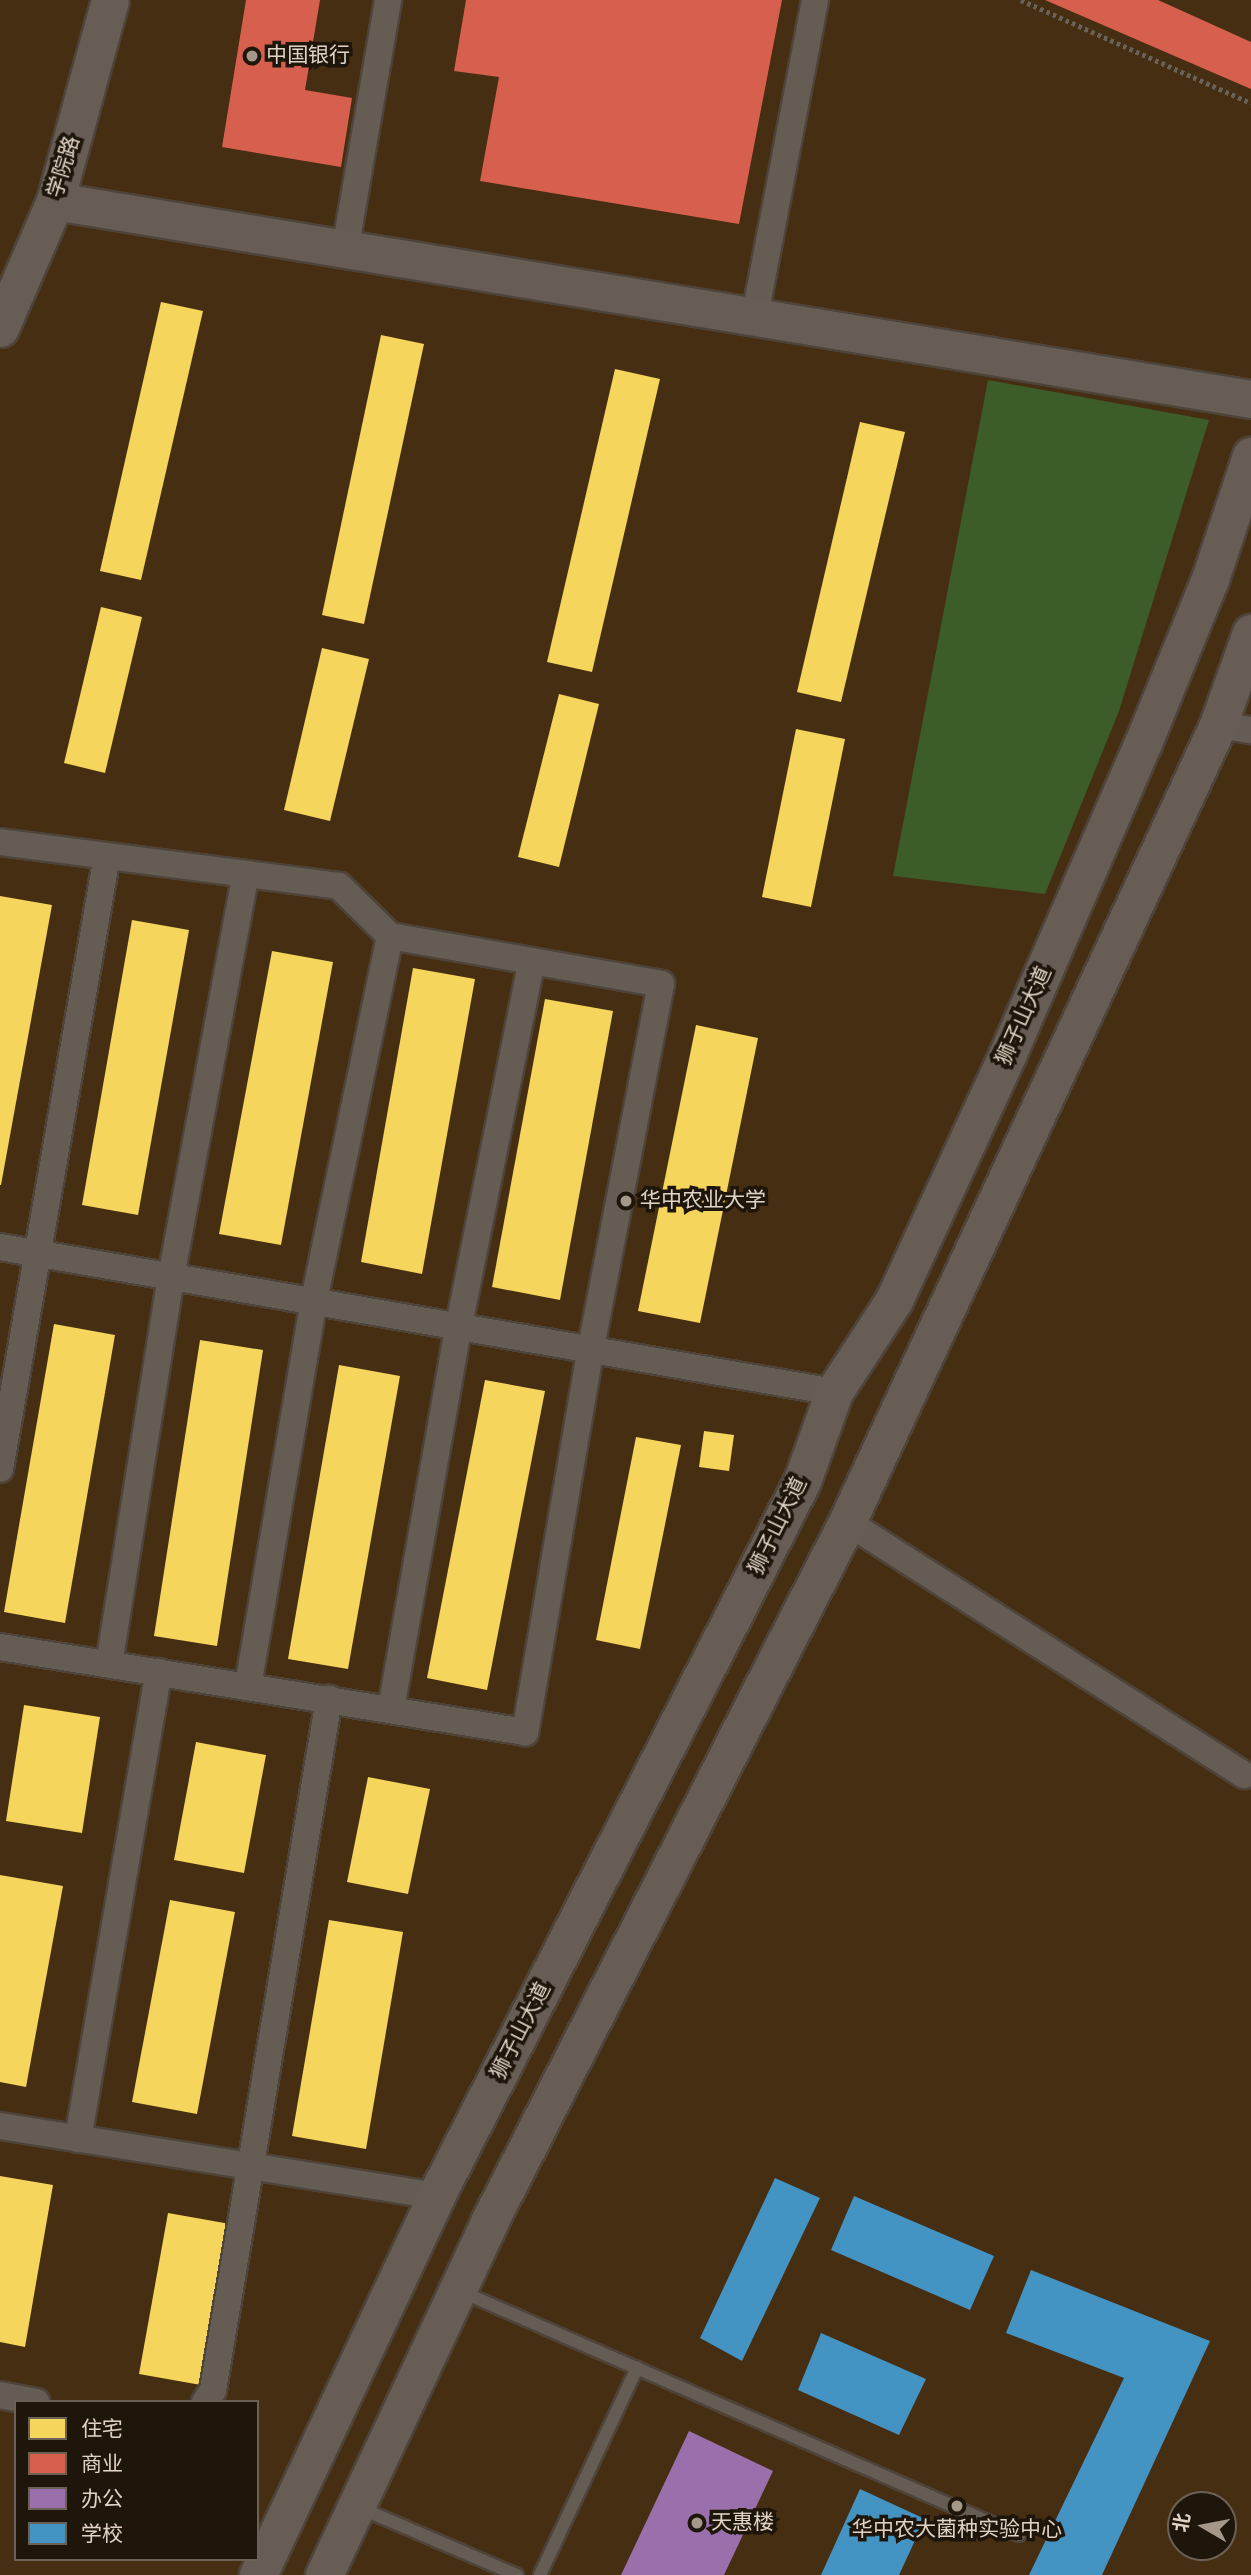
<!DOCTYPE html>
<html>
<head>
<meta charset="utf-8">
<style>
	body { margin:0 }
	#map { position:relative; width:1251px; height:2575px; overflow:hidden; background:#34291c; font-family:Spectral,"Noto Sans SC",serif }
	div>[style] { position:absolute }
	.built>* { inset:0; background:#462e12 }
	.green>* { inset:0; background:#3c5c29 }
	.homes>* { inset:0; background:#f6d55c }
	.shops>* { inset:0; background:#d6604d }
	.offices>* { inset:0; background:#9970ab }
	.schools>* { inset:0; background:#4393c3 }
	.path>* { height:4.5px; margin-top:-2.25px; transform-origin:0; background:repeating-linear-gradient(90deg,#6a6158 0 3.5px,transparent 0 7px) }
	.roads { filter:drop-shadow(2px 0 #4e443a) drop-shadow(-2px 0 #4e443a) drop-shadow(0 2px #4e443a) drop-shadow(0 -2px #4e443a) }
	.lane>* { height:12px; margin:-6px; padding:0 6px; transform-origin:6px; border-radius:6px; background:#655d54 }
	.street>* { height:26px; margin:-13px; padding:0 13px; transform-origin:13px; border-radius:13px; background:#655d54 }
	.secondary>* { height:37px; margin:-18.5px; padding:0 18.5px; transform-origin:18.5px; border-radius:18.5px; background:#675d54 }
	.dots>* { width:19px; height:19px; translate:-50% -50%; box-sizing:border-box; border:4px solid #1e150b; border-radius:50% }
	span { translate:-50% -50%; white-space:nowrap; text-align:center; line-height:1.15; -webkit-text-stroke:7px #1e150b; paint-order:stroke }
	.poi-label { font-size:21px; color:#e0d3c5 }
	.left { translate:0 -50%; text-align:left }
	.street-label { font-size:21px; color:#e0d3c5 }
	.legend { position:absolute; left:14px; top:2400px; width:245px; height:161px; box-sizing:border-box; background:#1e150b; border:2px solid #6c6155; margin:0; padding:9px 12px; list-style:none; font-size:21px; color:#e0d3c5 }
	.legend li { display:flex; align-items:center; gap:14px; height:35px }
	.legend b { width:35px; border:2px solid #6c6155 }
	.north { position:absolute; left:1167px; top:2491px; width:70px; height:70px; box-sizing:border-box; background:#1e150b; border:2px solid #6c6155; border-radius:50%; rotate:280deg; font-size:19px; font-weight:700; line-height:28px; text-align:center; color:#e0d3c5 }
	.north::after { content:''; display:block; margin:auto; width:24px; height:32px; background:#a4988a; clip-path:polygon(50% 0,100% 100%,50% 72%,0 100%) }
</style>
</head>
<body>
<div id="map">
	<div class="built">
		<div style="clip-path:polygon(evenodd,0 0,1251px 0,1251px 2575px,0 2575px,0 0,16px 2402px,257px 2402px,257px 2559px,16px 2559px,16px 2402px,0 0,1181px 2505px,1223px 2505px,1223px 2547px,1181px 2547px,1181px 2505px)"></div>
	</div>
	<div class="green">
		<div style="clip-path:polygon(988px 380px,1209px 420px,1119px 711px,1045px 894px,893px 876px)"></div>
	</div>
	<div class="homes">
		<div style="clip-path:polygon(161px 302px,203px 311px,141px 580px,100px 571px)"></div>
		<div style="clip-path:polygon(381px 335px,424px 344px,364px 624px,322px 615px)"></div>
		<div style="clip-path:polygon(615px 369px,660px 379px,592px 672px,547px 662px)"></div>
		<div style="clip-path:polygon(860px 422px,905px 432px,841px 702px,797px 692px)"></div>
		<div style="clip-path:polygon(101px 607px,142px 617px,105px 773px,64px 763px)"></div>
		<div style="clip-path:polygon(322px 648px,369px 659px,330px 821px,284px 810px)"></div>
		<div style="clip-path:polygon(559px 694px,599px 704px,559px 867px,518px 857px)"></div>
		<div style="clip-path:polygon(796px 729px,845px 739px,811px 907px,762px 897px)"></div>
		<div style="clip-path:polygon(0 896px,52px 905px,1px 1185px,0 1185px)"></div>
		<div style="clip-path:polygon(132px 920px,189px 930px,138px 1215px,82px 1205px)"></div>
		<div style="clip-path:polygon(272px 951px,333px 962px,281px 1245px,219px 1234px)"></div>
		<div style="clip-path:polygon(413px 968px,475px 979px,422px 1274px,361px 1262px)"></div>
		<div style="clip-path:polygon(545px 999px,613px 1011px,560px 1300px,492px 1287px)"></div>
		<div style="clip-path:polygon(696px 1025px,758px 1038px,700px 1323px,638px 1311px)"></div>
		<div style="clip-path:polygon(54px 1324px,115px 1335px,65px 1623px,4px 1612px)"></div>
		<div style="clip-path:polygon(200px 1340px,263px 1350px,217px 1646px,154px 1636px)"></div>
		<div style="clip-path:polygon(339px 1365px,400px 1376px,348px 1669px,288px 1659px)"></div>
		<div style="clip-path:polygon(485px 1380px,545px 1391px,487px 1690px,427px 1678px)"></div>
		<div style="clip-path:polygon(704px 1431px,734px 1435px,729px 1471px,699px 1467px)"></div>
		<div style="clip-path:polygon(636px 1437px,681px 1445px,640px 1649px,596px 1640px)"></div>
		<div style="clip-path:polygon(24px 1705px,100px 1717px,82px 1833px,6px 1821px)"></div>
		<div style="clip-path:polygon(196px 1742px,266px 1755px,244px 1873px,174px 1860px)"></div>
		<div style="clip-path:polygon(368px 1777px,430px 1789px,408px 1894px,347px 1882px)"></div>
		<div style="clip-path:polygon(0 1875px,63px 1886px,26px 2087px,0 2082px)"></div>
		<div style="clip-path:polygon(170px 1900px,235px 1912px,197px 2114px,132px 2102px)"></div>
		<div style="clip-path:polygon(329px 1920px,403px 1932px,366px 2149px,292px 2136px)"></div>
		<div style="clip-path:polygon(0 2176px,53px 2185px,25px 2347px,0 2342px)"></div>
		<div style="clip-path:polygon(168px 2213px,230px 2224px,201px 2385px,139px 2374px)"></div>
	</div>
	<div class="shops">
		<div style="clip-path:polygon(246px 0,320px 0,305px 90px,352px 98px,341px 167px,222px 147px)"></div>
		<div style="clip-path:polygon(466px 0,782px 0,739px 224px,480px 181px,499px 77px,454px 71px)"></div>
		<div style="clip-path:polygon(1045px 0,1158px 0,1251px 42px,1251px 89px)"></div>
	</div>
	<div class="offices">
		<div style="clip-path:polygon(689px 2431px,773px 2471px,724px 2575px,621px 2575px)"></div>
	</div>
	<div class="schools">
		<div style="clip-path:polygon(775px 2178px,820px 2198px,742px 2361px,700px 2338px)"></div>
		<div style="clip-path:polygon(854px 2196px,994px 2256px,970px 2310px,831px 2250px)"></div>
		<div style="clip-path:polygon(1031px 2270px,1210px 2341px,1102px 2575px,1029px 2575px,1124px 2378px,1006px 2333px)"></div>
		<div style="clip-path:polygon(821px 2333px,926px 2379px,899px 2435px,798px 2390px)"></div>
		<div style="clip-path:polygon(860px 2489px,925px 2519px,899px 2575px,821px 2575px)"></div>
	</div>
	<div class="path">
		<div style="left:1021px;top:0;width:252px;rotate:24.1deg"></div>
	</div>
	<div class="roads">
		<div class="lane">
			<div style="left:460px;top:2291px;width:610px;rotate:23.58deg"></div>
			<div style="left:358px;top:2507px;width:173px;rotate:23.2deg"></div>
			<div style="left:540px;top:2575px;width:229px;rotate:-64.9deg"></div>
		</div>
		<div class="street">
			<div style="left:345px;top:250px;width:254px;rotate:-80.2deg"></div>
			<div style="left:755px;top:315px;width:321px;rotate:-79.2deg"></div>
			<div style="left:1218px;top:725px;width:33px;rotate:9deg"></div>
			<div style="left:0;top:842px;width:342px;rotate:7.4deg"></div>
			<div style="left:339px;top:886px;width:71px;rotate:44.4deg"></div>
			<div style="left:390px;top:936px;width:275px;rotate:10deg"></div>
			<div style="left:661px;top:984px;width:370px;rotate:100.9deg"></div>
			<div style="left:591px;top:1347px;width:391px;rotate:99.7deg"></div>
			<div style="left:525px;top:1732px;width:532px;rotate:-170.8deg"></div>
			<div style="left:0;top:1247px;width:847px;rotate:9.86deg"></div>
			<div style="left:0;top:1469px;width:622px;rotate:-80.1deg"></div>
			<div style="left:847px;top:1522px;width:471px;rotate:32.5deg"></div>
			<div style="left:109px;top:1664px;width:392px;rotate:-80.9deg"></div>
			<div style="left:171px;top:1277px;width:410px;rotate:-79.5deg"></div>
			<div style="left:248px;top:1686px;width:392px;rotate:-80.3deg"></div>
			<div style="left:314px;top:1300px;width:372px;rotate:-78.2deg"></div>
			<div style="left:391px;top:1709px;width:390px;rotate:-80deg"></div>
			<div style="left:459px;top:1325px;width:371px;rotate:-78.7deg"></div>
			<div style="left:0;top:2126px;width:442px;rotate:9.1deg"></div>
			<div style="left:78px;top:2139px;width:474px;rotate:-80.2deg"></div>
			<div style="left:0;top:2395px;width:37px;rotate:11deg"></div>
			<div style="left:205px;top:2402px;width:14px;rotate:-56deg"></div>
			<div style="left:213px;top:2390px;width:701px;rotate:-80.47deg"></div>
		</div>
		<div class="secondary">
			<div style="left:55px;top:201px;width:1212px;rotate:9.4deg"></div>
			<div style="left:0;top:328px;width:138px;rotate:-66.6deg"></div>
			<div style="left:55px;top:201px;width:208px;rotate:-74.7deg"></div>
			<div style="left:258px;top:2575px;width:419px;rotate:-64.8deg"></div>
			<div style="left:436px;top:2196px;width:803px;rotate:-62.89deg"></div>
			<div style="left:802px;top:1481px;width:95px;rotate:-70.2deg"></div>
			<div style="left:834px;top:1392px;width:110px;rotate:-56.9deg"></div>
			<div style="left:894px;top:1300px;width:272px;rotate:-65.2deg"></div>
			<div style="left:1008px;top:1053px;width:338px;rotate:-66.5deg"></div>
			<div style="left:1143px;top:743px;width:177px;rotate:-67.8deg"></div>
			<div style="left:1210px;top:579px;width:130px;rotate:-71.6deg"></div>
			<div style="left:324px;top:2575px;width:390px;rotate:-64.9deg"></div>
			<div style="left:489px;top:2222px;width:786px;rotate:-62.91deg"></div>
			<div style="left:847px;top:1522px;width:879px;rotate:-65.04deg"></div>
			<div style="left:1218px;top:725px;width:98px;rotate:-70.3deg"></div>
		</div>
	</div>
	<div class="dots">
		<div style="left:252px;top:56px;background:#a4988a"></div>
		<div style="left:626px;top:1201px;background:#a4988a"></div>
		<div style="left:957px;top:2506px;background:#a4988a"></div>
		<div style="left:697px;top:2523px;background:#a4988a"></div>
	</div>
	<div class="poi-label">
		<span class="left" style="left:266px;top:56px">中国银行</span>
		<span class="left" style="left:640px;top:1201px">华中农业大学</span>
		<span class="left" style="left:711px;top:2523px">天惠楼</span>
		<span style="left:957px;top:2530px">华中农大菌种实验中心</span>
	</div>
	<div class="street-label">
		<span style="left:64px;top:167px;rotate:-73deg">学院路</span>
		<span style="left:1024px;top:1016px;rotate:-66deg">狮子山大道</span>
		<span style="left:778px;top:1526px;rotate:-64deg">狮子山大道</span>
		<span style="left:521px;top:2031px;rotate:-63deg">狮子山大道</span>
	</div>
	<ul class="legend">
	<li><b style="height:19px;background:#f6d55c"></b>住宅</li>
	<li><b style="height:19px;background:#d6604d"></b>商业</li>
	<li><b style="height:19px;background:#9970ab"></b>办公</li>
	<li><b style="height:19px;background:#4393c3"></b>学校</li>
	</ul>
	<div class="north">北</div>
</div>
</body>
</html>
